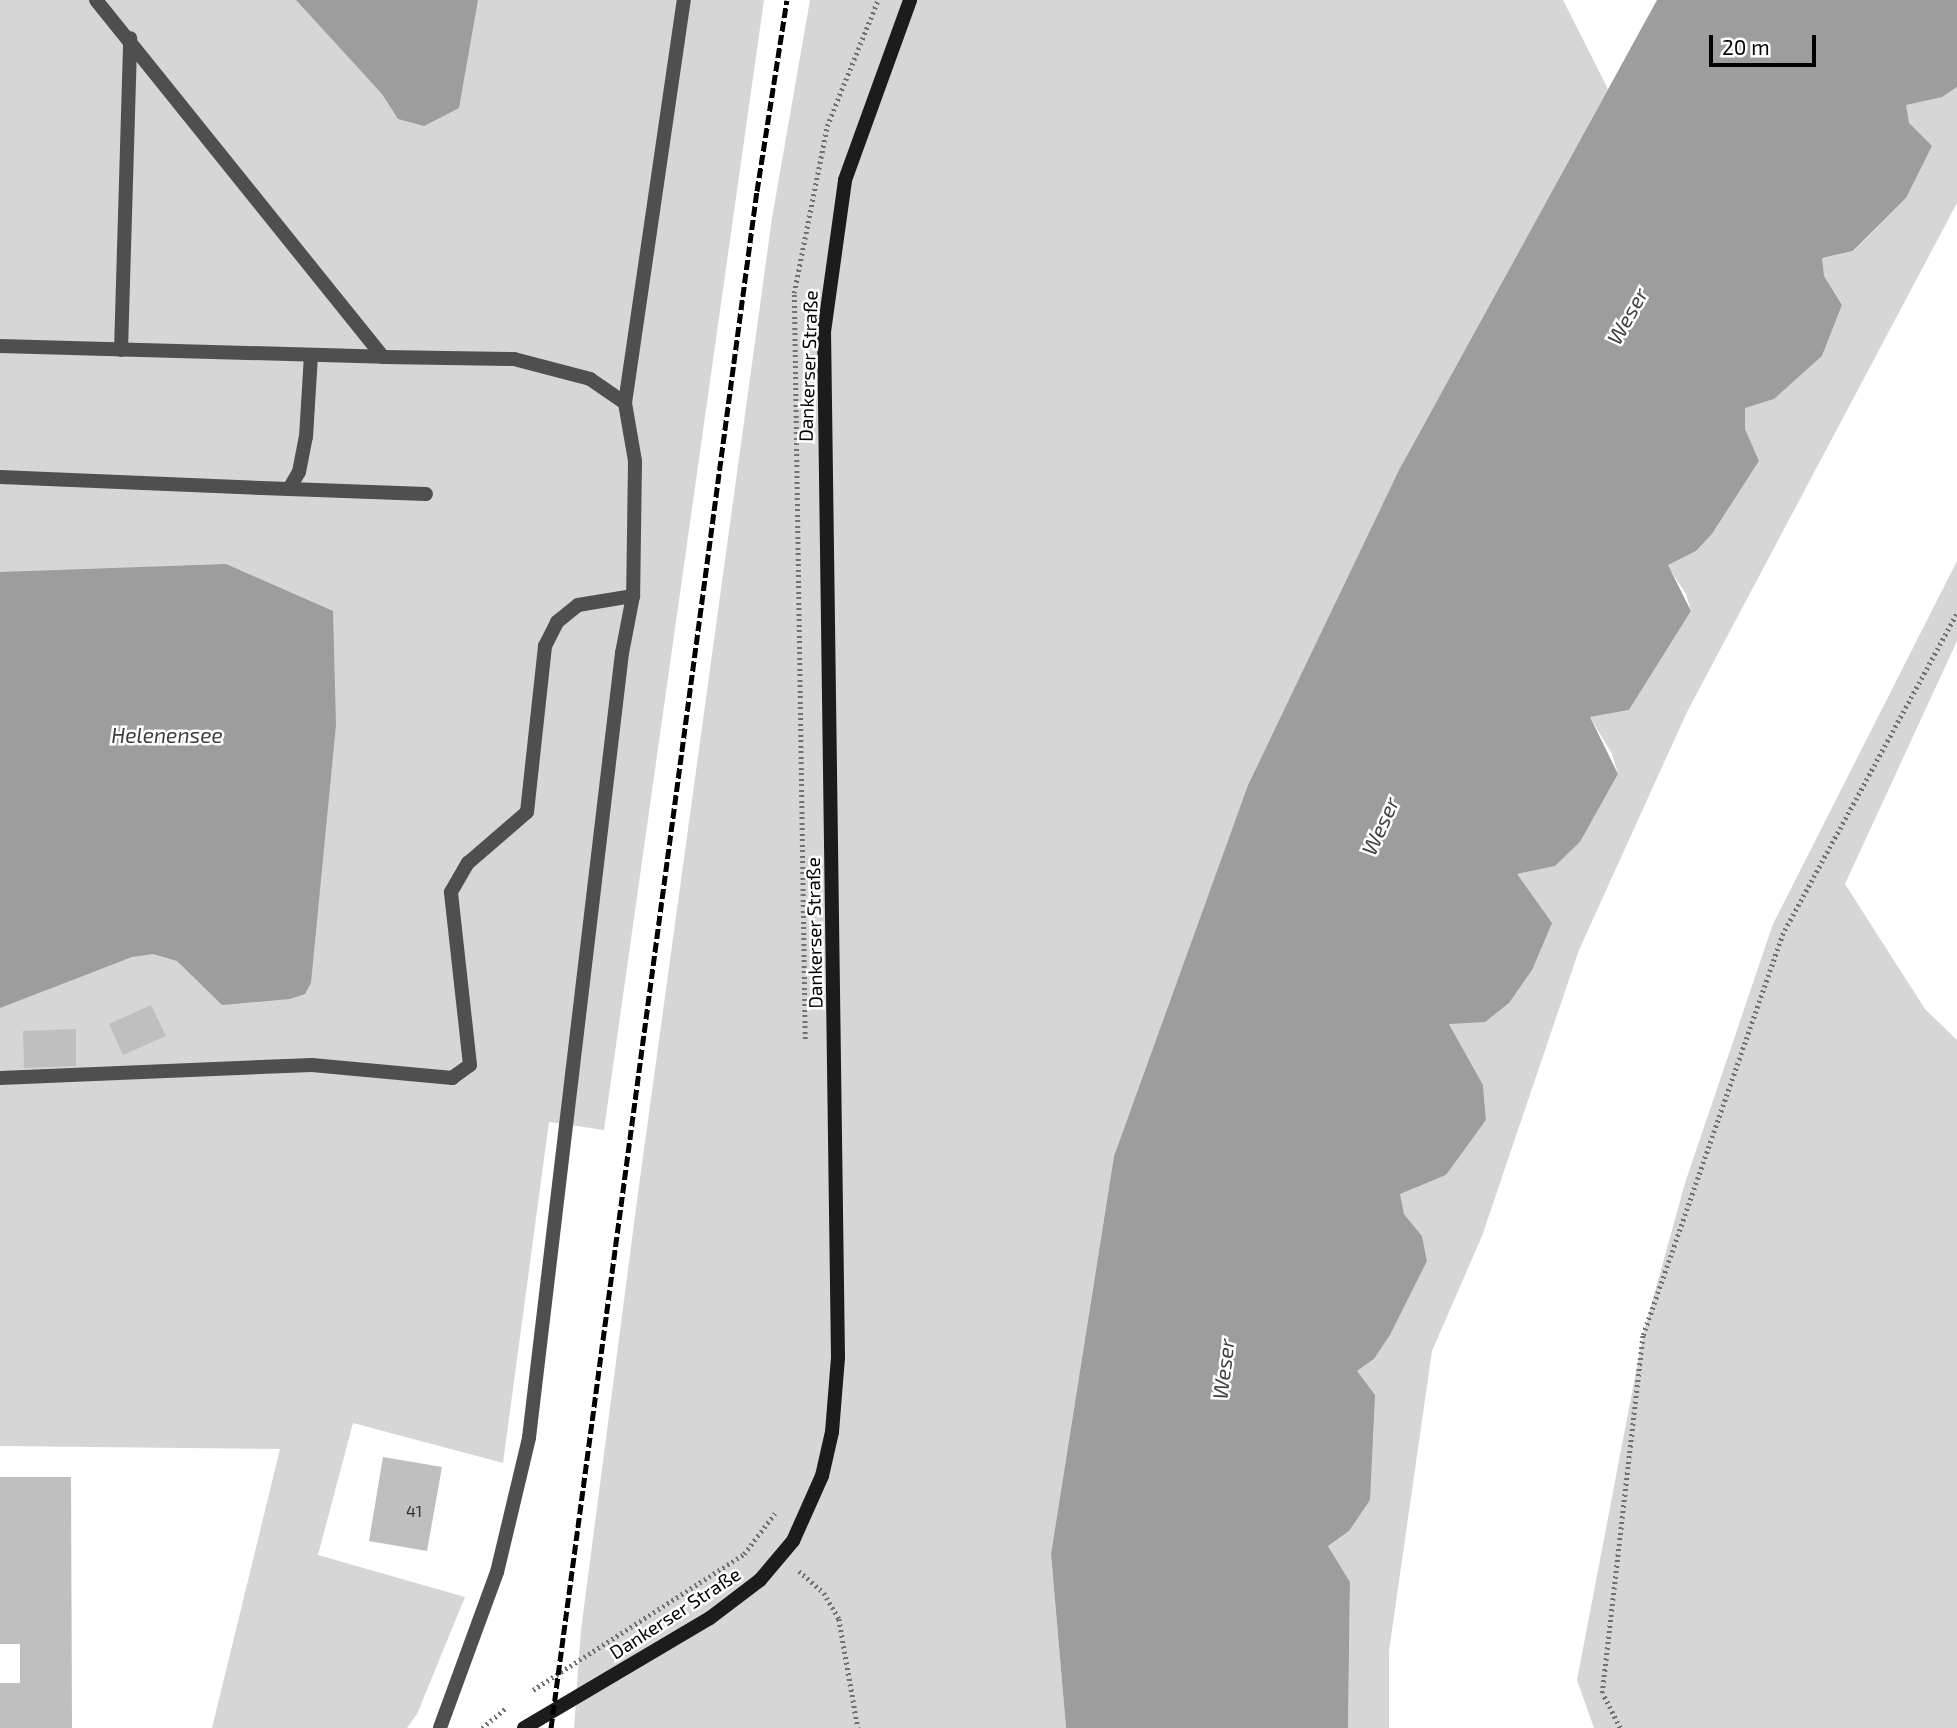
<!DOCTYPE html>
<html>
<head>
<meta charset="utf-8">
<style>
	body { margin:0 }
	#map { position:relative; width:1957px; height:1728px; overflow:hidden; background:#fff; font-family:"Exo 2",sans-serif }
	div>[style] { position:absolute }
	.green>* { inset:0; background:#d6d6d6 }
	.water>* { inset:0; background:#9d9d9d }
	.building>* { inset:0; background:#bfbfbf }
	.path>* { height:4.5px; margin-top:-2.25px; transform-origin:0; background:repeating-linear-gradient(90deg,#717171 0 2px,transparent 0 5.5px) }
	.lane>* { height:14px; margin:-7px; padding:0 7px; transform-origin:7px; border-radius:7px; background:#4f4f4f }
	.secondary>* { height:14px; margin:-7px; padding:0 7px; transform-origin:7px; border-radius:7px; background:#1c1c1c }
	.rail>* { height:5px; margin-top:-2.5px; transform-origin:0; background:repeating-linear-gradient(90deg,#000 0 10px,transparent 0 13.5px) }
	span { translate:-50% -50%; white-space:nowrap; text-align:center; line-height:1.15; -webkit-text-stroke:5px #fff; paint-order:stroke }
	.number-label { font-size:16px; color:#303030 }
	.number-label span { -webkit-text-stroke-width:0 }
	.street-label { font-size:19px; color:#000 }
	.water-label { font-size:21px; color:#3e3e3e; font-style:italic }
	.scale { position:absolute; left:1709px; top:35px; width:107px; height:32px; box-sizing:border-box; border:4px solid #000; border-top:0; padding-left:9px; font-size:21px; line-height:24px; white-space:nowrap; color:#000; -webkit-text-stroke:5px #fff; paint-order:stroke }
</style>
</head>
<body>
<div id="map">
	<div class="green">
		<div style="clip-path:polygon(0 0,764px 0,604px 1130px,549px 1122px,503px 1463px,353px 1423px,318px 1555px,465px 1597px,417px 1714px,407px 1728px,212px 1728px,280px 1449px,0 1446px)"></div>
		<div style="clip-path:polygon(810px 0,1563px 0,1608px 89px,1399px 470px,1248px 785px,1114px 1156px,1051px 1554px,1066px 1728px,574px 1728px,581px 1630px,638px 1193px,772px 218px)"></div>
		<div style="clip-path:polygon(1957px 87px,1957px 203px,1687px 712px,1579px 950px,1482px 1236px,1432px 1351px,1389px 1651px,1389px 1728px,1348px 1728px,1350px 1582px,1328px 1546px,1349px 1531px,1357px 1371px,1374px 1359px,1390px 1335px,1427px 1261px,1422px 1236px,1404px 1214px,1399px 1194px,1446px 1175px,1486px 1120px,1483px 1085px,1449px 1024px,1516px 874px,1555px 866px,1580px 842px,1618px 774px,1612px 754px,1590px 717px,1629px 710px,1691px 611px,1686px 594px,1667px 565px,1696px 551px,1712px 534px,1759px 461px,1745px 429px,1745px 407px,1774px 399px,1822px 356px,1842px 305px,1824px 276px,1821px 258px,1854px 251px,1906px 198px,1906px 104px,1941px 97px)"></div>
		<div style="clip-path:polygon(1957px 561px,1957px 641px,1845px 884px,1925px 1009px,1957px 1040px,1957px 1728px,1594px 1728px,1577px 1680px,1643px 1335px,1685px 1183px,1773px 924px)"></div>
	</div>
	<div class="water">
		<div style="clip-path:polygon(296px 0,478px 0,459px 108px,424px 126px,398px 119px,382px 94px)"></div>
		<div style="clip-path:polygon(1657px 0,1957px 0,1957px 87px,1942px 97px,1906px 105px,1909px 123px,1932px 146px,1906px 198px,1853px 251px,1822px 258px,1824px 276px,1842px 305px,1822px 356px,1774px 399px,1745px 408px,1745px 429px,1759px 461px,1712px 534px,1696px 551px,1668px 565px,1691px 611px,1629px 710px,1590px 717px,1618px 774px,1580px 842px,1555px 866px,1517px 874px,1552px 923px,1532px 970px,1509px 1003px,1485px 1022px,1449px 1024px,1483px 1085px,1486px 1120px,1446px 1175px,1400px 1194px,1404px 1214px,1422px 1236px,1427px 1261px,1390px 1335px,1374px 1359px,1357px 1371px,1375px 1395px,1370px 1500px,1349px 1531px,1328px 1546px,1350px 1582px,1348px 1728px,1066px 1728px,1051px 1554px,1114px 1156px,1248px 785px,1399px 470px)"></div>
		<div style="clip-path:polygon(226px 564px,333px 611px,336px 725px,311px 983px,305px 994px,290px 999px,222px 1005px,177px 961px,153px 954px,132px 957px,0 1008px,0 572px)"></div>
	</div>
	<div class="building">
		<div style="clip-path:polygon(151px 1005px,166px 1036px,123px 1055px,109px 1024px)"></div>
		<div style="clip-path:polygon(76px 1029px,76px 1066px,24px 1068px,23px 1031px)"></div>
		<div style="clip-path:polygon(383px 1457px,442px 1467px,427px 1551px,369px 1541px)"></div>
		<div style="clip-path:polygon(0 1477px,71px 1477px,72px 1728px,0 1728px,0 1683px,20px 1683px,20px 1644px,0 1644px)"></div>
	</div>
	<div class="path">
		<div style="left:805px;top:1039px;width:746px;rotate:-90.84deg"></div>
		<div style="left:794px;top:293px;width:170px;rotate:-78.8deg"></div>
		<div style="left:827px;top:126px;width:136px;rotate:-68deg"></div>
		<div style="left:799px;top:1571px;width:33px;rotate:41deg"></div>
		<div style="left:824px;top:1593px;width:30px;rotate:60deg"></div>
		<div style="left:839px;top:1619px;width:111px;rotate:80.1deg"></div>
		<div style="left:533px;top:1690px;width:251px;rotate:-32.8deg"></div>
		<div style="left:744px;top:1554px;width:51px;rotate:-52.9deg"></div>
		<div style="left:482px;top:1728px;width:30px;rotate:-40deg"></div>
		<div style="left:1620px;top:1728px;width:39px;rotate:-117deg"></div>
		<div style="left:1602px;top:1693px;width:360px;rotate:-83.5deg"></div>
		<div style="left:1643px;top:1335px;width:423px;rotate:-70.8deg"></div>
		<div style="left:1782px;top:935px;width:366px;rotate:-61.5deg"></div>
	</div>
	<div class="lane">
		<div style="left:96px;top:0;width:458px;rotate:51.2deg"></div>
		<div style="left:383px;top:357px;width:131px;rotate:0.9deg"></div>
		<div style="left:514px;top:359px;width:79px;rotate:14.7deg"></div>
		<div style="left:590px;top:379px;width:42px;rotate:34.4deg"></div>
		<div style="left:625px;top:403px;width:59px;rotate:80.2deg"></div>
		<div style="left:635px;top:461px;width:135px;rotate:90.8deg"></div>
		<div style="left:633px;top:596px;width:58px;rotate:100.9deg"></div>
		<div style="left:622px;top:653px;width:790px;rotate:96.76deg"></div>
		<div style="left:529px;top:1438px;width:138px;rotate:103.4deg"></div>
		<div style="left:497px;top:1572px;width:166px;rotate:110.1deg"></div>
		<div style="left:0;top:346px;width:383px;rotate:1.6deg"></div>
		<div style="left:121px;top:350px;width:312px;rotate:-88.3deg"></div>
		<div style="left:625px;top:403px;width:407px;rotate:-81.7deg"></div>
		<div style="left:0;top:477px;width:289px;rotate:2.4deg"></div>
		<div style="left:289px;top:489px;width:20px;rotate:-60deg"></div>
		<div style="left:299px;top:472px;width:36px;rotate:-79deg"></div>
		<div style="left:306px;top:437px;width:82px;rotate:-86.5deg"></div>
		<div style="left:289px;top:489px;width:137px;rotate:2.1deg"></div>
		<div style="left:0;top:1078px;width:312px;rotate:-2.4deg"></div>
		<div style="left:312px;top:1065px;width:141px;rotate:5.3deg"></div>
		<div style="left:452px;top:1078px;width:22px;rotate:-36deg"></div>
		<div style="left:470px;top:1065px;width:174px;rotate:-96.3deg"></div>
		<div style="left:451px;top:892px;width:34px;rotate:-60deg"></div>
		<div style="left:468px;top:863px;width:78px;rotate:-40.8deg"></div>
		<div style="left:527px;top:812px;width:167px;rotate:-83.8deg"></div>
		<div style="left:545px;top:646px;width:27px;rotate:-63deg"></div>
		<div style="left:557px;top:622px;width:27px;rotate:-39deg"></div>
		<div style="left:578px;top:605px;width:56px;rotate:-9.3deg"></div>
	</div>
	<div class="secondary">
		<div style="left:524px;top:1728px;width:216px;rotate:-30.6deg"></div>
		<div style="left:710px;top:1618px;width:63px;rotate:-37.2deg"></div>
		<div style="left:760px;top:1580px;width:51px;rotate:-49.8deg"></div>
		<div style="left:793px;top:1541px;width:71px;rotate:-66deg"></div>
		<div style="left:822px;top:1476px;width:45px;rotate:-77.2deg"></div>
		<div style="left:832px;top:1432px;width:74px;rotate:-85.4deg"></div>
		<div style="left:838px;top:1358px;width:1026px;rotate:-90.78deg"></div>
		<div style="left:824px;top:332px;width:153px;rotate:-82.1deg"></div>
		<div style="left:845px;top:180px;width:191px;rotate:-70.1deg"></div>
	</div>
	<div class="rail">
		<div style="left:551px;top:1728px;width:1551px;rotate:-82.37deg"></div>
		<div style="left:757px;top:191px;width:193px;rotate:-81.1deg"></div>
	</div>
	<div class="number-label">
		<span style="left:414px;top:1511px">41</span>
	</div>
	<div class="street-label">
		<span style="left:808px;top:366px;rotate:-88deg">Dankerser Straße</span>
		<span style="left:814px;top:933px;rotate:-91deg">Dankerser Straße</span>
		<span style="left:675px;top:1613px;rotate:-33deg">Dankerser Straße</span>
	</div>
	<div class="water-label">
		<span style="left:1627px;top:316px;rotate:-61deg">Weser</span>
		<span style="left:167px;top:735px">Helenensee</span>
		<span style="left:1380px;top:826px;rotate:-66deg">Weser</span>
		<span style="left:1223px;top:1369px;rotate:-83deg">Weser</span>
	</div>
	<div class="scale">20 m</div>
</div>
</body>
</html>
